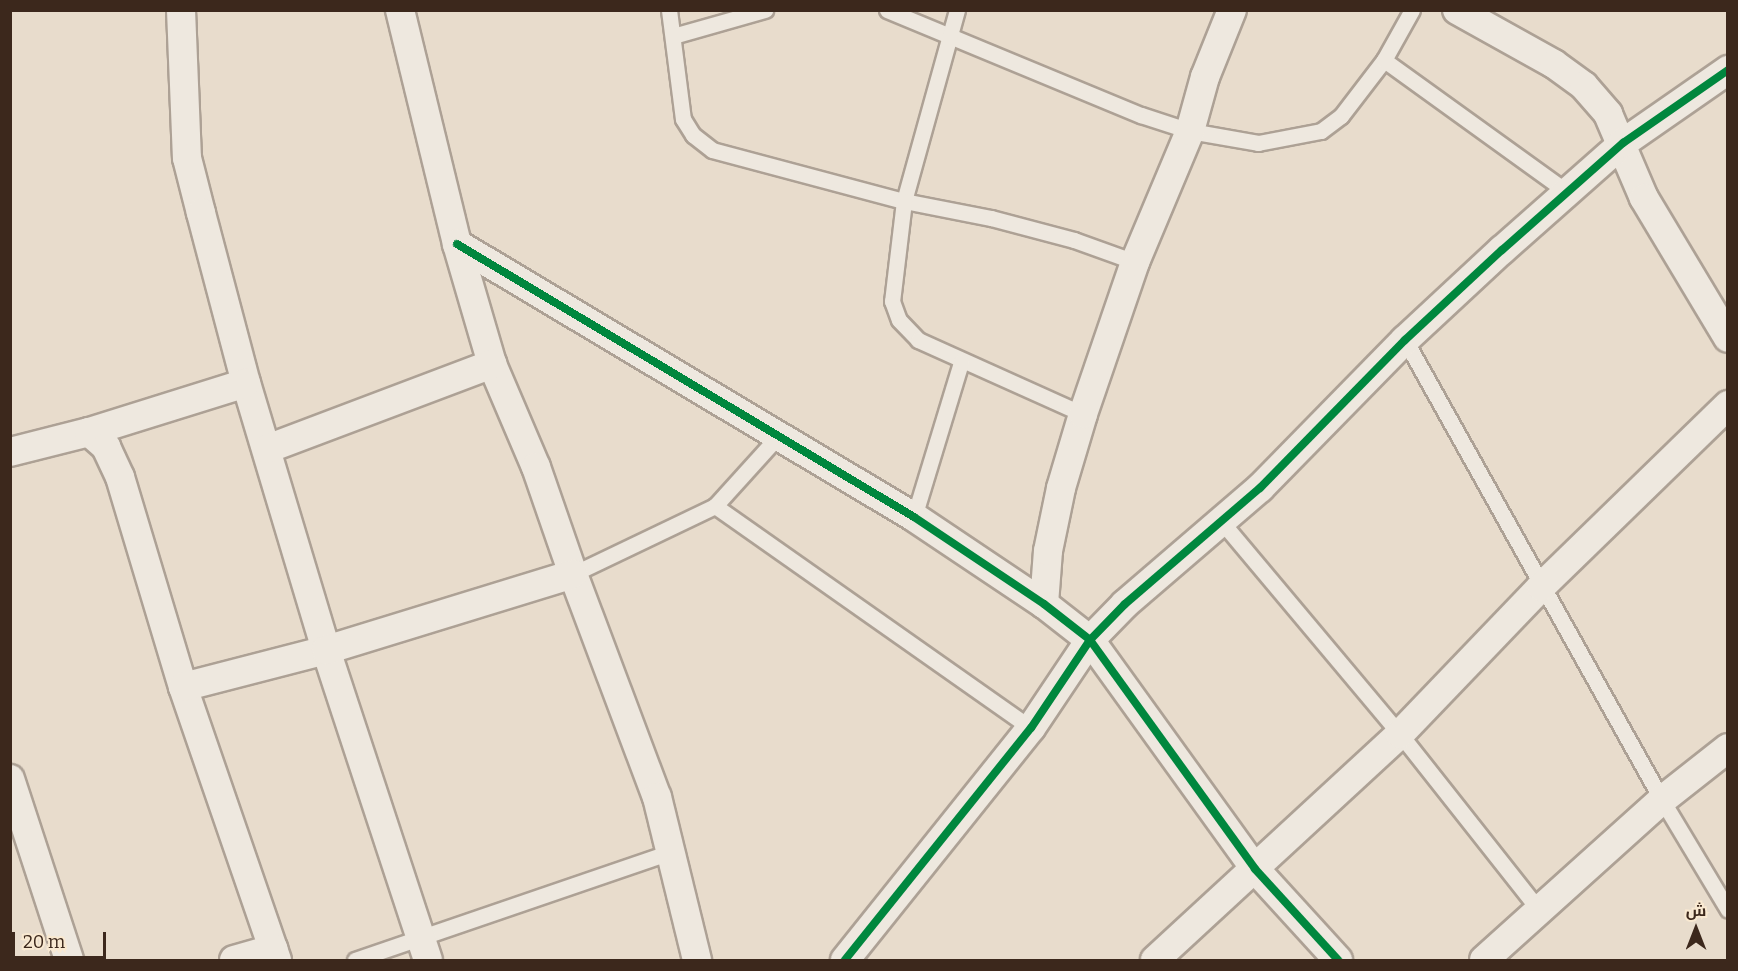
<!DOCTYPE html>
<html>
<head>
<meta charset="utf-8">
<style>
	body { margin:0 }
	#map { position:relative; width:1738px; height:971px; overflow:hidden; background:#e8dccc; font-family:Bitter,Cairo,serif }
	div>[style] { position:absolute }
	.roads { filter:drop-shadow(2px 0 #ada195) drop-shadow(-2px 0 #ada195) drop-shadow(0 2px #ada195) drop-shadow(0 -2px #ada195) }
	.lane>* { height:15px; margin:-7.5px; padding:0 7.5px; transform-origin:7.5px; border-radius:7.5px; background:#eee8df }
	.street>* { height:28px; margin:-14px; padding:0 14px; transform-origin:14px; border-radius:14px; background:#eee8df }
	.cycleway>* { height:8px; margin:-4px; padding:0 4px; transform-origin:4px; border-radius:4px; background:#00873e }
	span { translate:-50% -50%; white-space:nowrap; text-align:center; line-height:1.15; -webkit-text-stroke:4.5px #f9e9d1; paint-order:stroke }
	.frame { position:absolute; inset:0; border:12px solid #3c281c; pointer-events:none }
	.north { position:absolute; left:1666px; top:899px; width:60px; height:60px; -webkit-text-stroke:4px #f9e9d1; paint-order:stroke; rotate:0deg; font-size:16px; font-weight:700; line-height:24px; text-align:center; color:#3c281c }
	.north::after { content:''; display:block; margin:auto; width:21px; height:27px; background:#3c281c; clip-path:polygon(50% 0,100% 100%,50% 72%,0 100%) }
	.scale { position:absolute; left:12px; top:932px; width:94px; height:27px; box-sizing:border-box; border:3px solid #3c281c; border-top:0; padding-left:8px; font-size:18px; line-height:21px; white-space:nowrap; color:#3c281c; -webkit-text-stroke:4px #f9e9d1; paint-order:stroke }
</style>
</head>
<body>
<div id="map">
	<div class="roads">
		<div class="lane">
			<div style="left:669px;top:10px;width:110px;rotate:82.7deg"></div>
			<div style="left:683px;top:119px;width:19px;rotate:58deg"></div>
			<div style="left:693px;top:135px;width:24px;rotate:38deg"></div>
			<div style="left:712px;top:150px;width:199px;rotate:14.9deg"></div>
			<div style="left:904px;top:201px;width:89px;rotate:11.1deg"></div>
			<div style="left:991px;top:218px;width:86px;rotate:14.8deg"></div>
			<div style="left:1074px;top:240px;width:65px;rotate:19.8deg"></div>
			<div style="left:887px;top:10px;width:275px;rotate:22.5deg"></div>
			<div style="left:1141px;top:115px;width:52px;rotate:18.1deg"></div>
			<div style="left:1190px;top:131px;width:69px;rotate:10deg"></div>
			<div style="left:1258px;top:143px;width:64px;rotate:-10.8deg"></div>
			<div style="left:1321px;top:131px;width:25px;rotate:-37deg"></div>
			<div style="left:1341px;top:116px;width:71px;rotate:-52.5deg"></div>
			<div style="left:1384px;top:60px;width:57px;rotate:-60.8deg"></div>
			<div style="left:957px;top:10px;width:198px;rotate:105.5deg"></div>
			<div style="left:904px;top:201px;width:101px;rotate:96.8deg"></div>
			<div style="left:892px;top:301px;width:20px;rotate:70deg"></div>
			<div style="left:899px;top:320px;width:28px;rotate:46deg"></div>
			<div style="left:918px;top:340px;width:181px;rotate:24.2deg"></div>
			<div style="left:673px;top:36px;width:96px;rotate:-15.8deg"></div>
			<div style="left:1384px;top:60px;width:229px;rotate:35.8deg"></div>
			<div style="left:1405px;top:340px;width:527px;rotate:60.81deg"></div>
			<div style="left:1662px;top:800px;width:128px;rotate:59deg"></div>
			<div style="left:715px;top:506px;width:386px;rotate:35.1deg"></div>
			<div style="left:914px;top:517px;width:162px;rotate:-73.1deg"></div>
			<div style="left:1221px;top:521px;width:278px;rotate:50deg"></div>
			<div style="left:1400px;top:734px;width:223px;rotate:51.7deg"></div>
			<div style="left:573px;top:574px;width:157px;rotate:-25.6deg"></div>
			<div style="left:715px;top:506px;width:97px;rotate:-47.9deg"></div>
			<div style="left:355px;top:960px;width:334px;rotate:-18.9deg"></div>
		</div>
		<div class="street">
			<div style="left:181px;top:10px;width:148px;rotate:87.7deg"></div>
			<div style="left:187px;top:158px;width:57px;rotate:75.7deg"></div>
			<div style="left:201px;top:213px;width:176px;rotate:75.2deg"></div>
			<div style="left:246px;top:383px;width:279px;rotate:73.3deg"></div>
			<div style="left:326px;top:650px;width:326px;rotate:71.8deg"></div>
			<div style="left:400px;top:10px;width:241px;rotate:76.3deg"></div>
			<div style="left:457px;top:244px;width:125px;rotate:73.7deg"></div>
			<div style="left:492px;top:364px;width:112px;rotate:66.9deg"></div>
			<div style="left:536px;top:467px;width:113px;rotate:70.9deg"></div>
			<div style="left:573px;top:574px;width:238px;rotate:69.4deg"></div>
			<div style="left:657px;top:797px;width:168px;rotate:76.2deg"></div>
			<div style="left:1457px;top:10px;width:111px;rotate:29.1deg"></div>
			<div style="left:1554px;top:64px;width:37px;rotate:36deg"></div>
			<div style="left:1584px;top:86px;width:37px;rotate:49deg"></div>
			<div style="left:1608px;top:114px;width:91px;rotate:66.8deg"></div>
			<div style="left:1644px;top:198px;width:163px;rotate:59deg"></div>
			<div style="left:457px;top:244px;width:532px;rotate:30.85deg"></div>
			<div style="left:914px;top:517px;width:156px;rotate:33.8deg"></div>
			<div style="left:1044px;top:604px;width:58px;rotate:38deg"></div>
			<div style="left:1090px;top:640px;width:282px;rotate:54.2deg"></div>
			<div style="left:1255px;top:869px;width:123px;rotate:47.6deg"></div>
			<div style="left:89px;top:432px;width:164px;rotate:-17.3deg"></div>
			<div style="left:267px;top:449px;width:241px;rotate:-20.7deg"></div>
			<div style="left:10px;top:452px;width:81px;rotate:-14.2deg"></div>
			<div style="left:89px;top:432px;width:23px;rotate:41deg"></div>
			<div style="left:106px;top:447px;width:33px;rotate:65deg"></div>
			<div style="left:120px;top:477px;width:219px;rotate:73.3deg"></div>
			<div style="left:183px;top:687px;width:289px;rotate:71deg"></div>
			<div style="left:1044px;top:604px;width:53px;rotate:-85.7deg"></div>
			<div style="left:1048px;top:551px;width:64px;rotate:-78.3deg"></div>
			<div style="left:1061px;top:488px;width:77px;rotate:-73.4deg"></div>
			<div style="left:1083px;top:414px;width:161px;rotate:-71.1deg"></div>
			<div style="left:1135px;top:262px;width:142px;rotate:-67.2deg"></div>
			<div style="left:1190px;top:131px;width:56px;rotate:-74.5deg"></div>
			<div style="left:1205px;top:77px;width:72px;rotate:-68.1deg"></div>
			<div style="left:183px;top:687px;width:148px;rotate:-14.5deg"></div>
			<div style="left:326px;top:650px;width:258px;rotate:-17.1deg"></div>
			<div style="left:10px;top:779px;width:190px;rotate:71.9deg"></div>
			<div style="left:234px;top:960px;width:41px;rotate:-15.8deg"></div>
			<div style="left:845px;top:960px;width:297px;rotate:-51.3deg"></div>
			<div style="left:1031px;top:728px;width:106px;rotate:-56.2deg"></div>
			<div style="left:1090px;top:640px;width:50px;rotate:-45.8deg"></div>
			<div style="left:1125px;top:604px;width:178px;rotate:-40.7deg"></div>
			<div style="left:1260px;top:488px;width:207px;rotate:-45.6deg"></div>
			<div style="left:1405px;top:340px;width:132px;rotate:-42.9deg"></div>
			<div style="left:1502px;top:250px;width:162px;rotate:-41.5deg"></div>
			<div style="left:1623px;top:143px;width:128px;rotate:-34.8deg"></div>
			<div style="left:1155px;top:960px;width:333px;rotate:-42.7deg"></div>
			<div style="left:1400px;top:734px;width:204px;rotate:-46.2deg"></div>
			<div style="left:1541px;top:587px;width:261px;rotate:-44.2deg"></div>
			<div style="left:1484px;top:960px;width:239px;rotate:-42deg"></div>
			<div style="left:1662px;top:800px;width:84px;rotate:-38.2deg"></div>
		</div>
	</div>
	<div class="cycleway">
		<div style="left:457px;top:244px;width:532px;rotate:30.85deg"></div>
		<div style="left:914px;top:517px;width:156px;rotate:33.8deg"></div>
		<div style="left:1044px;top:604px;width:58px;rotate:38deg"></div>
		<div style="left:1090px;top:640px;width:282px;rotate:54.2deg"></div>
		<div style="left:1255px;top:869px;width:123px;rotate:47.6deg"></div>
		<div style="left:845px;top:960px;width:297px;rotate:-51.3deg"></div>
		<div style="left:1031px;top:728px;width:106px;rotate:-56.2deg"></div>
		<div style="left:1090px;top:640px;width:50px;rotate:-45.8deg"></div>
		<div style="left:1125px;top:604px;width:178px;rotate:-40.7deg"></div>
		<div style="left:1260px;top:488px;width:207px;rotate:-45.6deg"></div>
		<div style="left:1405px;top:340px;width:132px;rotate:-42.9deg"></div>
		<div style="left:1502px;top:250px;width:162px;rotate:-41.5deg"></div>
		<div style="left:1623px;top:143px;width:128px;rotate:-34.8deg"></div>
	</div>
	<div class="frame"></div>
	<div class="north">ش</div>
	<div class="scale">20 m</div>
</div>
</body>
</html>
